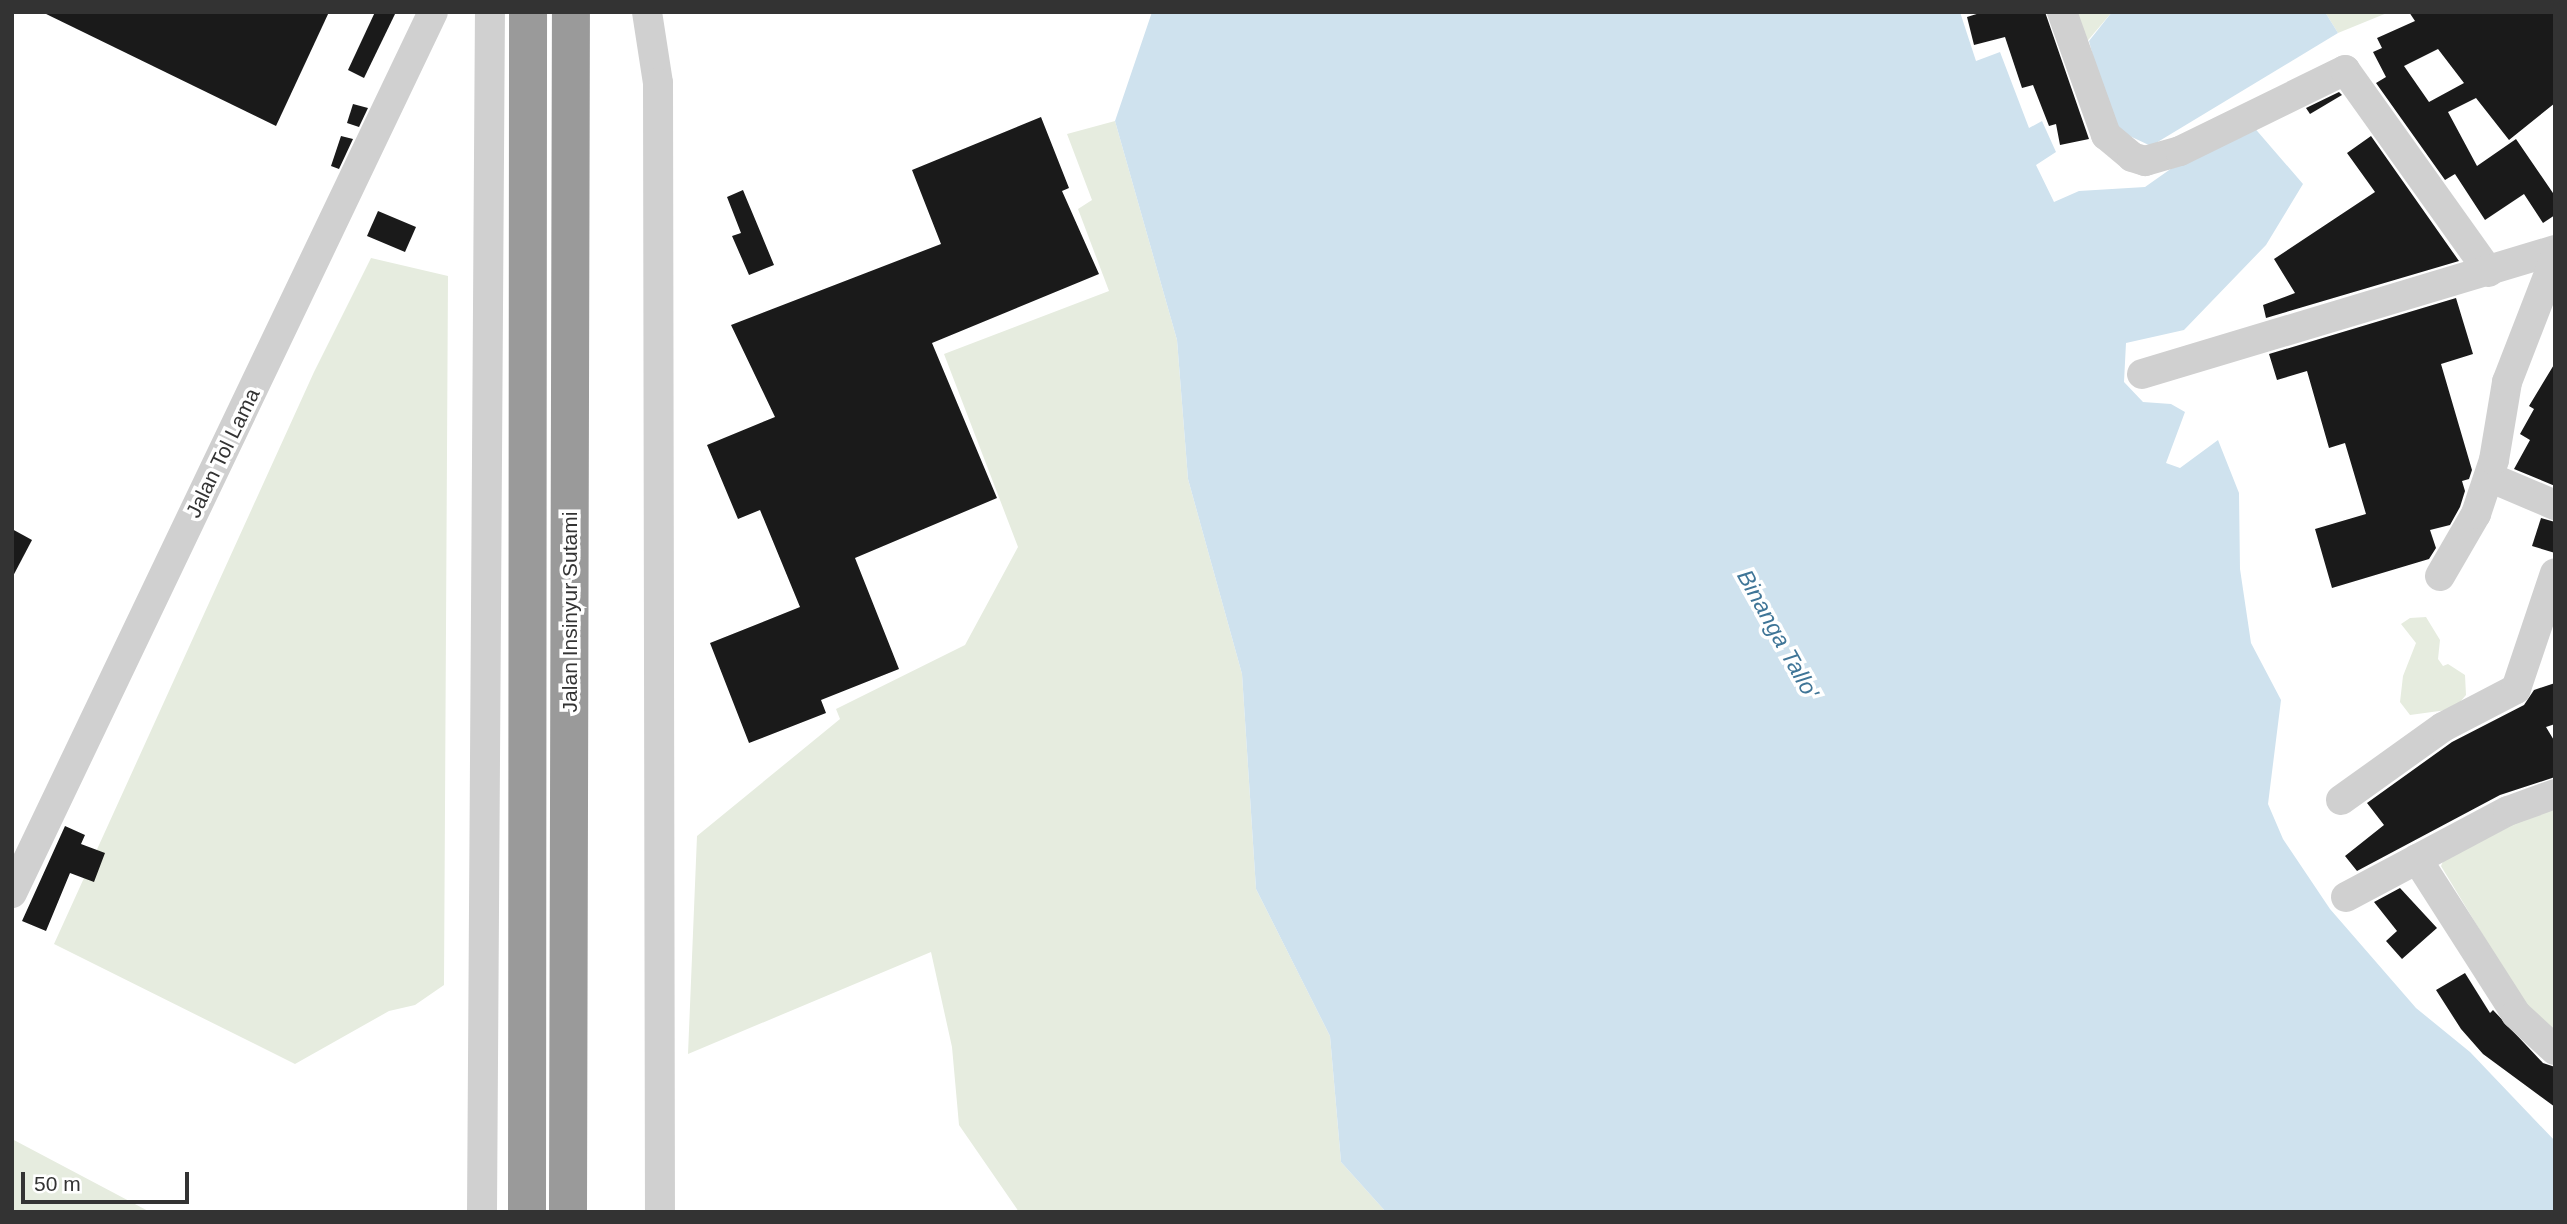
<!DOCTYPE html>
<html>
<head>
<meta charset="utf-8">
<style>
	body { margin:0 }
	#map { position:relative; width:2567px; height:1224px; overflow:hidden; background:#fff; font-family:Arial,sans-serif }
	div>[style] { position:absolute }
	.green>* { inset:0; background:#e6ecdf }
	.water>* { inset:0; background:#cfe2ee }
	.building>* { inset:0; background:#1a1a1a }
	.minor>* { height:30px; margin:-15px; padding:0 15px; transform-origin:15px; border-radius:15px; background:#d0d0d0 }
	.highway>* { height:38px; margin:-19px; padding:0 19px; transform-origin:19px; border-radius:19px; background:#9a9a9a }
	span { translate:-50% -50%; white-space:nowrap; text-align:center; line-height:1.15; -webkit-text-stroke:7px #fff; paint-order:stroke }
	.street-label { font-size:21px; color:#333 }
	.water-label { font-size:23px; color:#3f7597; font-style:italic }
	.frame { position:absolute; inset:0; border:14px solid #333; pointer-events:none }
	.scale { position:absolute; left:21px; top:1172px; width:168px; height:32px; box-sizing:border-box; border:4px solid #333; border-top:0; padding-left:9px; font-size:21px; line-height:24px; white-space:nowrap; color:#333; -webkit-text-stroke:5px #fff; paint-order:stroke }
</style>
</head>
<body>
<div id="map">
	<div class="green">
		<div style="clip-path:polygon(2075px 12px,2112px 12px,2084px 45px)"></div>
		<div style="clip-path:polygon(2325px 12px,2387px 12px,2387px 13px,2338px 33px)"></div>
		<div style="clip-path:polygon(1115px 121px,1177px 340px,1188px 479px,1242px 674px,1256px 889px,1330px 1036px,1341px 1162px,1386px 1212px,1019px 1212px,959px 1125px,952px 1047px,931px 952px,688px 1054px,697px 836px,840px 719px,836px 709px,965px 645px,1018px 547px,944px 354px,1109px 291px,1078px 209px,1092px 200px,1067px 134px)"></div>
		<div style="clip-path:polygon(371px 258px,448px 276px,444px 985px,415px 1005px,389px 1011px,295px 1064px,54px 944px,314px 372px)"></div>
		<div style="clip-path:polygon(2426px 617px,2440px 640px,2438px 659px,2443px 666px,2448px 664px,2465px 675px,2466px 695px,2454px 709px,2410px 715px,2400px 702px,2403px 676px,2416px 643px,2401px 624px,2410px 618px)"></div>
		<div style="clip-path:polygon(2555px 802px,2555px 1036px,2530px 1013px,2441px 866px,2445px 857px)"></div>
		<div style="clip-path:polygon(12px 1138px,12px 1139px,150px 1212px,12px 1212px)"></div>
	</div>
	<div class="water">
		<div style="clip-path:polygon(1152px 12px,1960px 12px,1976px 61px,2000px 52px,2029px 128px,2042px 121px,2056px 152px,2036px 165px,2054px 202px,2079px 191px,2145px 187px,2199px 149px,2252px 125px,2303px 184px,2266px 245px,2184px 330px,2126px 343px,2124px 382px,2143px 402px,2171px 404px,2185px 412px,2166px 463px,2180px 468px,2218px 440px,2239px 493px,2240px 569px,2251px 643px,2281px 700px,2268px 804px,2283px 839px,2330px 909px,2416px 1008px,2470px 1052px,2555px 1141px,2555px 1212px,1386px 1212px,1341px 1162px,1330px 1036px,1256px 889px,1242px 674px,1188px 479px,1177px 340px,1115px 121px)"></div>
		<div style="clip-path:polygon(2112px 12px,2325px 12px,2338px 33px,2151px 146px,2121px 132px,2110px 121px,2089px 41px)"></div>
	</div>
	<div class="building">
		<div style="clip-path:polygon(42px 12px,329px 12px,276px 126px)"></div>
		<div style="clip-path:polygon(375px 12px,396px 12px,364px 78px,348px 70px)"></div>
		<div style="clip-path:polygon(1983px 12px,2045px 12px,2089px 139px,2060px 145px,2056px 124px,2049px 126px,2033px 85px,2022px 88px,2005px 37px,1974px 45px,1967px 17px)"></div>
		<div style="clip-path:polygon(evenodd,2409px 12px,2555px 12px,2555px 103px,2509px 140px,2476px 98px,2448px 112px,2477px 166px,2516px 139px,2555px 196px,2555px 215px,2543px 223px,2524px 194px,2485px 220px,2455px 174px,2445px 180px,2376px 83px,2386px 77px,2373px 52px,2382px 48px,2377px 38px,2415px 21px,2409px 12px,2438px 49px,2464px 83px,2429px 102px,2404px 66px,2438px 49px)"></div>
		<div style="clip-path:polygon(2339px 92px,2342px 95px,2310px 114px,2306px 108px)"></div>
		<div style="clip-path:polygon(353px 104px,368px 108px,359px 127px,347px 123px)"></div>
		<div style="clip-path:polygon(1041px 117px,1069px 188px,1062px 191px,1099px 274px,932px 343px,997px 498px,855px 558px,899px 669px,821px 700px,826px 713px,749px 743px,710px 643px,800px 607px,760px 510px,738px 519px,707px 445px,775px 417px,731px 325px,941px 244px,912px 170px)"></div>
		<div style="clip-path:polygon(341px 136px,353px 139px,339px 169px,331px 166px)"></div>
		<div style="clip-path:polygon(2371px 136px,2459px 261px,2266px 318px,2263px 305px,2295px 293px,2274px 259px,2375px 192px,2347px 153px)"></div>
		<div style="clip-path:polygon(743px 190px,774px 265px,749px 275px,732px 236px,741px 233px,727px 197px)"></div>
		<div style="clip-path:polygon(378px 211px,416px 227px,405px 252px,367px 236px)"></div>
		<div style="clip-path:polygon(2456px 298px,2473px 354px,2441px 364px,2472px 470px,2469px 479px,2462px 481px,2465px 491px,2460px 507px,2450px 525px,2430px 530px,2436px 548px,2429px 559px,2332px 588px,2315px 529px,2366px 514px,2345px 443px,2329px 448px,2307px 371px,2277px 380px,2269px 354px)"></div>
		<div style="clip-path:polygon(2555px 363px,2555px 486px,2514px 469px,2530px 440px,2520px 434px,2534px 409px,2529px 406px)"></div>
		<div style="clip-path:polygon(2541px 518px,2555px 522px,2555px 553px,2532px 546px)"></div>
		<div style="clip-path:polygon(12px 529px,32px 540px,12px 578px)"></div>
		<div style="clip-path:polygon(2555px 683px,2555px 724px,2546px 727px,2555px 742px,2555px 777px,2500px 795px,2357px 871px,2345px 856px,2384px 825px,2367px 803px,2452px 742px,2524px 705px,2534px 690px)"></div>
		<div style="clip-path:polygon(65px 826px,85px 835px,81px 844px,105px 853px,94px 882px,70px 873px,46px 931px,22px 921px)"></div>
		<div style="clip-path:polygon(2400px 888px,2437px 928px,2402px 959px,2386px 941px,2397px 931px,2374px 902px)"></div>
		<div style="clip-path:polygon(2465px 973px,2490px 1013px,2493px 1010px,2543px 1063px,2555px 1067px,2555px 1107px,2483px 1054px,2461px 1029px,2436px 990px)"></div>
	</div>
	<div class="minor">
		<div style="left:647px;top:12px;width:72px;rotate:81.2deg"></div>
		<div style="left:658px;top:83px;width:1129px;rotate:89.9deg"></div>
		<div style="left:2062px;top:12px;width:131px;rotate:70.3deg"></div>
		<div style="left:2106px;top:135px;width:34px;rotate:40deg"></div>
		<div style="left:2132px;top:157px;width:14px;rotate:17deg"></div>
		<div style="left:2145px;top:161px;width:36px;rotate:-16deg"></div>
		<div style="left:2180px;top:151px;width:184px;rotate:-26.1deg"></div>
		<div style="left:2345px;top:70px;width:248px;rotate:54.5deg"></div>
		<div style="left:2142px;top:374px;width:431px;rotate:-16.7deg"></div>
		<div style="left:2489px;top:477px;width:72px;rotate:23deg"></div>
		<div style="left:2440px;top:576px;width:72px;rotate:-59.9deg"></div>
		<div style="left:2476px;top:514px;width:57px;rotate:-71.6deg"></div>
		<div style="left:2494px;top:460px;width:79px;rotate:-80.5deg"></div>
		<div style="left:2507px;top:382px;width:133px;rotate:-68.8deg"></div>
		<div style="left:2341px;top:800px;width:125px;rotate:-35.6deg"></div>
		<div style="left:2443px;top:727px;width:82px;rotate:-27.5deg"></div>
		<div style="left:2516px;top:689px;width:122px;rotate:-71.4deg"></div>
		<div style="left:2417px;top:859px;width:184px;rotate:57.4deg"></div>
		<div style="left:2516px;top:1014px;width:53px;rotate:42.7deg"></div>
		<div style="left:12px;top:893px;width:976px;rotate:-64.46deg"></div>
		<div style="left:2346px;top:897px;width:183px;rotate:-28deg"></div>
		<div style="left:2508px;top:811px;width:50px;rotate:-19.9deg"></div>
		<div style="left:482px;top:1212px;width:1200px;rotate:-89.62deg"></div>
	</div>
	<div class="highway">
		<div style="left:527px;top:1212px;width:1200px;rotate:-89.95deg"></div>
		<div style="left:568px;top:1212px;width:1200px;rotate:-89.86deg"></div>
	</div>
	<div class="street-label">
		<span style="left:223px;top:453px;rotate:-64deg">Jalan Tol Lama</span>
		<span style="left:570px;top:612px;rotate:-90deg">Jalan Insinyur Sutami</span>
	</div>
	<div class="water-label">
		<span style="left:1778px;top:634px;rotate:61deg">Binanga Tallo'</span>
	</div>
	<div class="frame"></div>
	<div class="scale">50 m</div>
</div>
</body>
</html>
